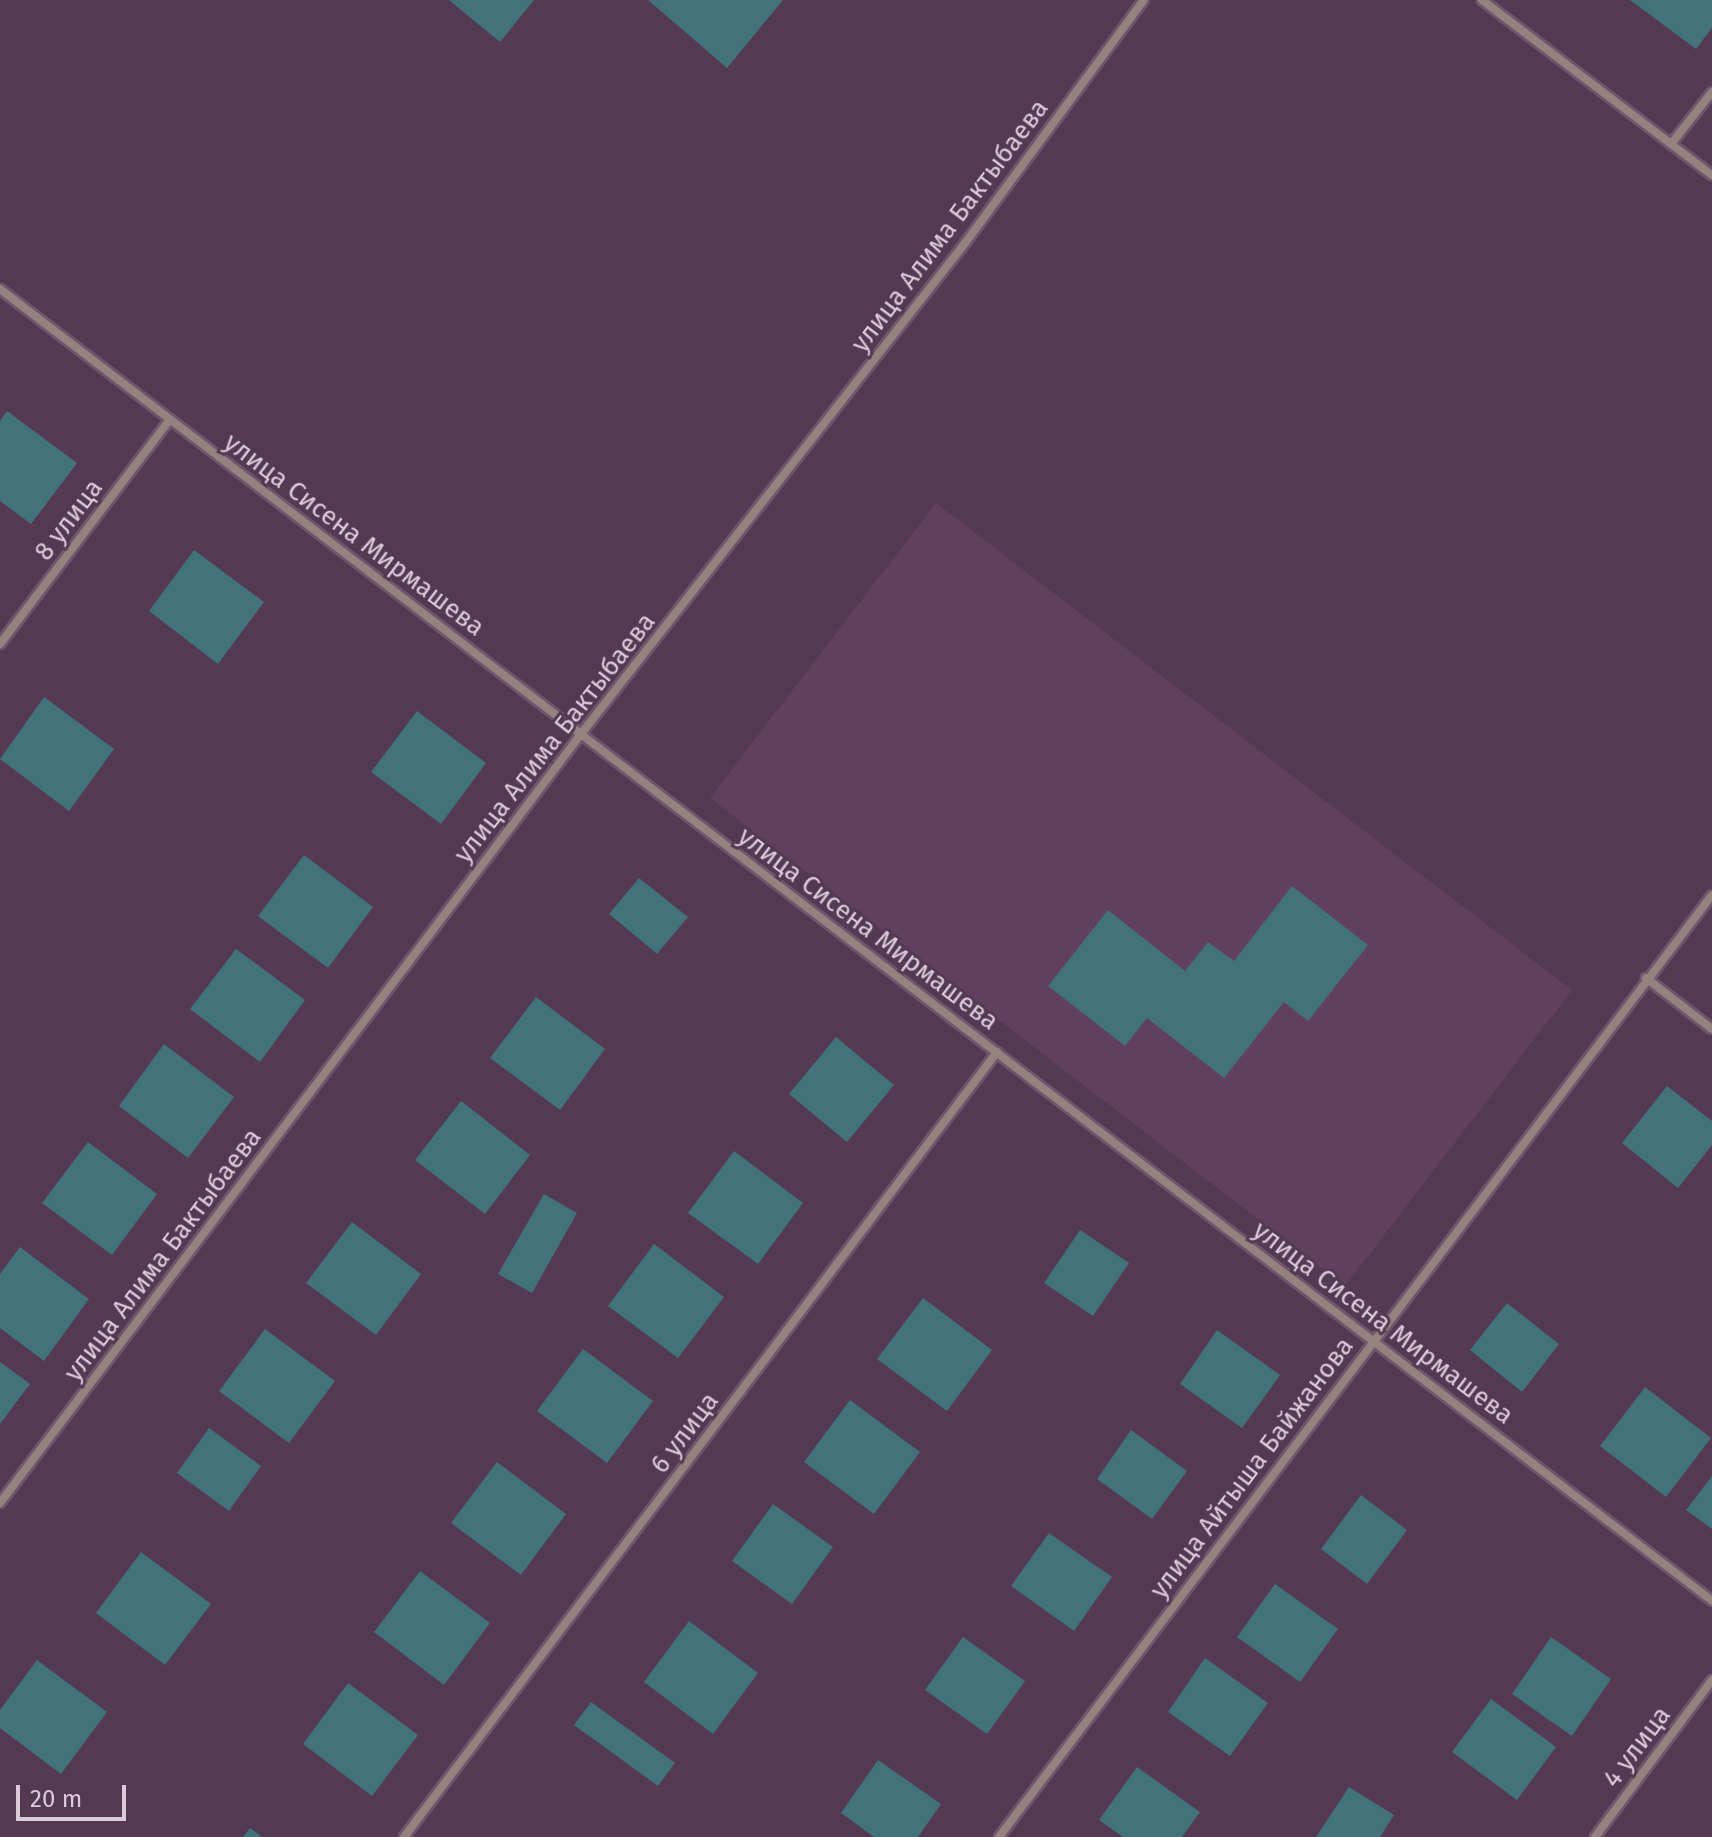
<!DOCTYPE html>
<html>
<head>
<meta charset="utf-8">
<style>
	body { margin:0 }
	#map { position:relative; width:1712px; height:1837px; overflow:hidden; background:#543952; font-family:"Fira Sans",sans-serif }
	div>[style] { position:absolute }
	.built>* { inset:0; background:#60405e }
	.building>* { inset:0; background:#42727a }
	.roads { filter:drop-shadow(2px 0 #6f566d) drop-shadow(-2px 0 #6f566d) drop-shadow(0 2px #6f566d) drop-shadow(0 -2px #6f566d) }
	.street>* { height:8px; margin:-4px; padding:0 4px; transform-origin:4px; border-radius:4px; background:#95817e }
	span { translate:-50% -50%; white-space:nowrap; text-align:center; line-height:1.15; -webkit-text-stroke:6px #543952; paint-order:stroke }
	.street-label { font-size:26px; color:#dccbda }
	.scale { position:absolute; left:16px; top:1785px; width:110px; height:36px; box-sizing:border-box; border:4px solid #dccbda; border-top:0; padding-left:10px; font-size:24px; line-height:28px; white-space:nowrap; color:#dccbda; -webkit-text-stroke:6px #543952; paint-order:stroke }
</style>
</head>
<body>
<div id="map">
	<div class="built">
		<div style="clip-path:polygon(936px 503px,1572px 990px,1345px 1286px,710px 798px)"></div>
	</div>
	<div class="building">
		<div style="clip-path:polygon(449px 0,534px 0,500px 42px)"></div>
		<div style="clip-path:polygon(648px 0,783px 0,727px 68px)"></div>
		<div style="clip-path:polygon(1630px 0,1712px 0,1712px 28px,1696px 49px)"></div>
		<div style="clip-path:polygon(7px 411px,77px 463px,31px 524px,0 501px,0 421px)"></div>
		<div style="clip-path:polygon(194px 550px,264px 602px,218px 664px,149px 611px)"></div>
		<div style="clip-path:polygon(44px 697px,114px 749px,69px 811px,0 759px)"></div>
		<div style="clip-path:polygon(417px 711px,486px 763px,441px 824px,371px 772px)"></div>
		<div style="clip-path:polygon(304px 855px,373px 907px,328px 968px,258px 916px)"></div>
		<div style="clip-path:polygon(639px 878px,688px 917px,657px 954px,609px 914px)"></div>
		<div style="clip-path:polygon(1292px 886px,1368px 945px,1308px 1021px,1284px 1002px,1224px 1078px,1147px 1018px,1125px 1046px,1048px 986px,1108px 910px,1185px 971px,1208px 942px,1234px 961px)"></div>
		<div style="clip-path:polygon(236px 949px,305px 1000px,260px 1062px,190px 1009px)"></div>
		<div style="clip-path:polygon(536px 997px,605px 1049px,560px 1110px,490px 1058px)"></div>
		<div style="clip-path:polygon(836px 1037px,894px 1085px,847px 1142px,789px 1094px)"></div>
		<div style="clip-path:polygon(164px 1044px,234px 1097px,188px 1158px,119px 1106px)"></div>
		<div style="clip-path:polygon(1667px 1086px,1712px 1121px,1712px 1145px,1678px 1188px,1622px 1143px)"></div>
		<div style="clip-path:polygon(461px 1101px,530px 1155px,485px 1214px,415px 1160px)"></div>
		<div style="clip-path:polygon(88px 1142px,157px 1194px,112px 1255px,42px 1203px)"></div>
		<div style="clip-path:polygon(734px 1151px,803px 1203px,758px 1264px,688px 1213px)"></div>
		<div style="clip-path:polygon(544px 1194px,577px 1213px,532px 1293px,498px 1274px)"></div>
		<div style="clip-path:polygon(352px 1222px,421px 1274px,376px 1335px,306px 1283px)"></div>
		<div style="clip-path:polygon(1080px 1230px,1129px 1263px,1093px 1316px,1044px 1283px)"></div>
		<div style="clip-path:polygon(654px 1244px,724px 1297px,678px 1358px,608px 1306px)"></div>
		<div style="clip-path:polygon(20px 1247px,89px 1299px,44px 1361px,0 1328px,0 1274px)"></div>
		<div style="clip-path:polygon(923px 1298px,992px 1350px,947px 1411px,877px 1359px)"></div>
		<div style="clip-path:polygon(1507px 1303px,1559px 1344px,1522px 1392px,1470px 1350px)"></div>
		<div style="clip-path:polygon(265px 1329px,335px 1381px,289px 1443px,219px 1391px)"></div>
		<div style="clip-path:polygon(1217px 1330px,1280px 1375px,1242px 1428px,1180px 1384px)"></div>
		<div style="clip-path:polygon(583px 1349px,653px 1401px,607px 1463px,537px 1411px)"></div>
		<div style="clip-path:polygon(0 1362px,30px 1384px,0 1424px)"></div>
		<div style="clip-path:polygon(1645px 1387px,1711px 1438px,1666px 1497px,1600px 1446px)"></div>
		<div style="clip-path:polygon(850px 1400px,920px 1452px,874px 1514px,804px 1462px)"></div>
		<div style="clip-path:polygon(209px 1428px,261px 1466px,229px 1511px,177px 1473px)"></div>
		<div style="clip-path:polygon(1131px 1430px,1187px 1471px,1152px 1519px,1097px 1479px)"></div>
		<div style="clip-path:polygon(497px 1462px,566px 1514px,521px 1575px,451px 1523px)"></div>
		<div style="clip-path:polygon(1712px 1476px,1712px 1529px,1686px 1510px)"></div>
		<div style="clip-path:polygon(1361px 1495px,1407px 1530px,1367px 1584px,1321px 1549px)"></div>
		<div style="clip-path:polygon(773px 1504px,833px 1547px,792px 1604px,732px 1561px)"></div>
		<div style="clip-path:polygon(1049px 1533px,1112px 1577px,1074px 1631px,1011px 1586px)"></div>
		<div style="clip-path:polygon(141px 1552px,211px 1604px,165px 1665px,96px 1613px)"></div>
		<div style="clip-path:polygon(420px 1571px,490px 1623px,444px 1685px,374px 1632px)"></div>
		<div style="clip-path:polygon(1275px 1584px,1338px 1629px,1300px 1682px,1237px 1637px)"></div>
		<div style="clip-path:polygon(689px 1621px,758px 1673px,713px 1734px,644px 1682px)"></div>
		<div style="clip-path:polygon(963px 1637px,1025px 1681px,987px 1734px,925px 1690px)"></div>
		<div style="clip-path:polygon(1551px 1637px,1611px 1679px,1572px 1736px,1512px 1694px)"></div>
		<div style="clip-path:polygon(1205px 1658px,1268px 1703px,1230px 1756px,1168px 1712px)"></div>
		<div style="clip-path:polygon(37px 1660px,107px 1712px,61px 1774px,0 1728px,0 1710px)"></div>
		<div style="clip-path:polygon(348px 1683px,418px 1735px,372px 1796px,303px 1744px)"></div>
		<div style="clip-path:polygon(1491px 1699px,1556px 1747px,1517px 1800px,1452px 1752px)"></div>
		<div style="clip-path:polygon(591px 1702px,675px 1763px,658px 1786px,574px 1725px)"></div>
		<div style="clip-path:polygon(878px 1760px,941px 1804px,918px 1837px,874px 1837px,841px 1813px)"></div>
		<div style="clip-path:polygon(1137px 1767px,1200px 1812px,1182px 1837px,1123px 1837px,1099px 1820px)"></div>
		<div style="clip-path:polygon(1349px 1787px,1394px 1815px,1380px 1837px,1316px 1837px)"></div>
		<div style="clip-path:polygon(250px 1828px,262px 1837px,243px 1837px)"></div>
	</div>
	<div class="roads">
		<div class="street">
			<div style="left:1482px;top:0;width:289px;rotate:37.3deg"></div>
			<div style="left:1671px;top:144px;width:66px;rotate:-51.7deg"></div>
			<div style="left:0;top:289px;width:2157px;rotate:37.46deg"></div>
			<div style="left:0;top:644px;width:282px;rotate:-52.9deg"></div>
			<div style="left:1646px;top:978px;width:83px;rotate:37.7deg"></div>
			<div style="left:0;top:1503px;width:964px;rotate:-52.93deg"></div>
			<div style="left:581px;top:734px;width:625px;rotate:-51.96deg"></div>
			<div style="left:966px;top:242px;width:300px;rotate:-53.7deg"></div>
			<div style="left:404px;top:1837px;width:984px;rotate:-52.93deg"></div>
			<div style="left:999px;top:1837px;width:1181px;rotate:-52.88deg"></div>
			<div style="left:1595px;top:1837px;width:196px;rotate:-53.3deg"></div>
		</div>
	</div>
	<div class="street-label">
		<span style="left:950px;top:226px;rotate:-53deg">улица Алима Бактыбаева</span>
		<span style="left:69px;top:520px;rotate:-53deg">8 улица</span>
		<span style="left:354px;top:535px;rotate:37deg">улица Сисена Мирмашева</span>
		<span style="left:555px;top:738px;rotate:-52deg">улица Алима Бактыбаева</span>
		<span style="left:868px;top:929px;rotate:37deg">улица Сисена Мирмашева</span>
		<span style="left:163px;top:1255px;rotate:-53deg">улица Алима Бактыбаева</span>
		<span style="left:1383px;top:1323px;rotate:37deg">улица Сисена Мирмашева</span>
		<span style="left:685px;top:1433px;rotate:-53deg">6 улица</span>
		<span style="left:1252px;top:1468px;rotate:-53deg">улица Айтыша Байжанова</span>
		<span style="left:1637px;top:1747px;rotate:-53deg">4 улица</span>
	</div>
	<div class="scale">20 m</div>
</div>
</body>
</html>
